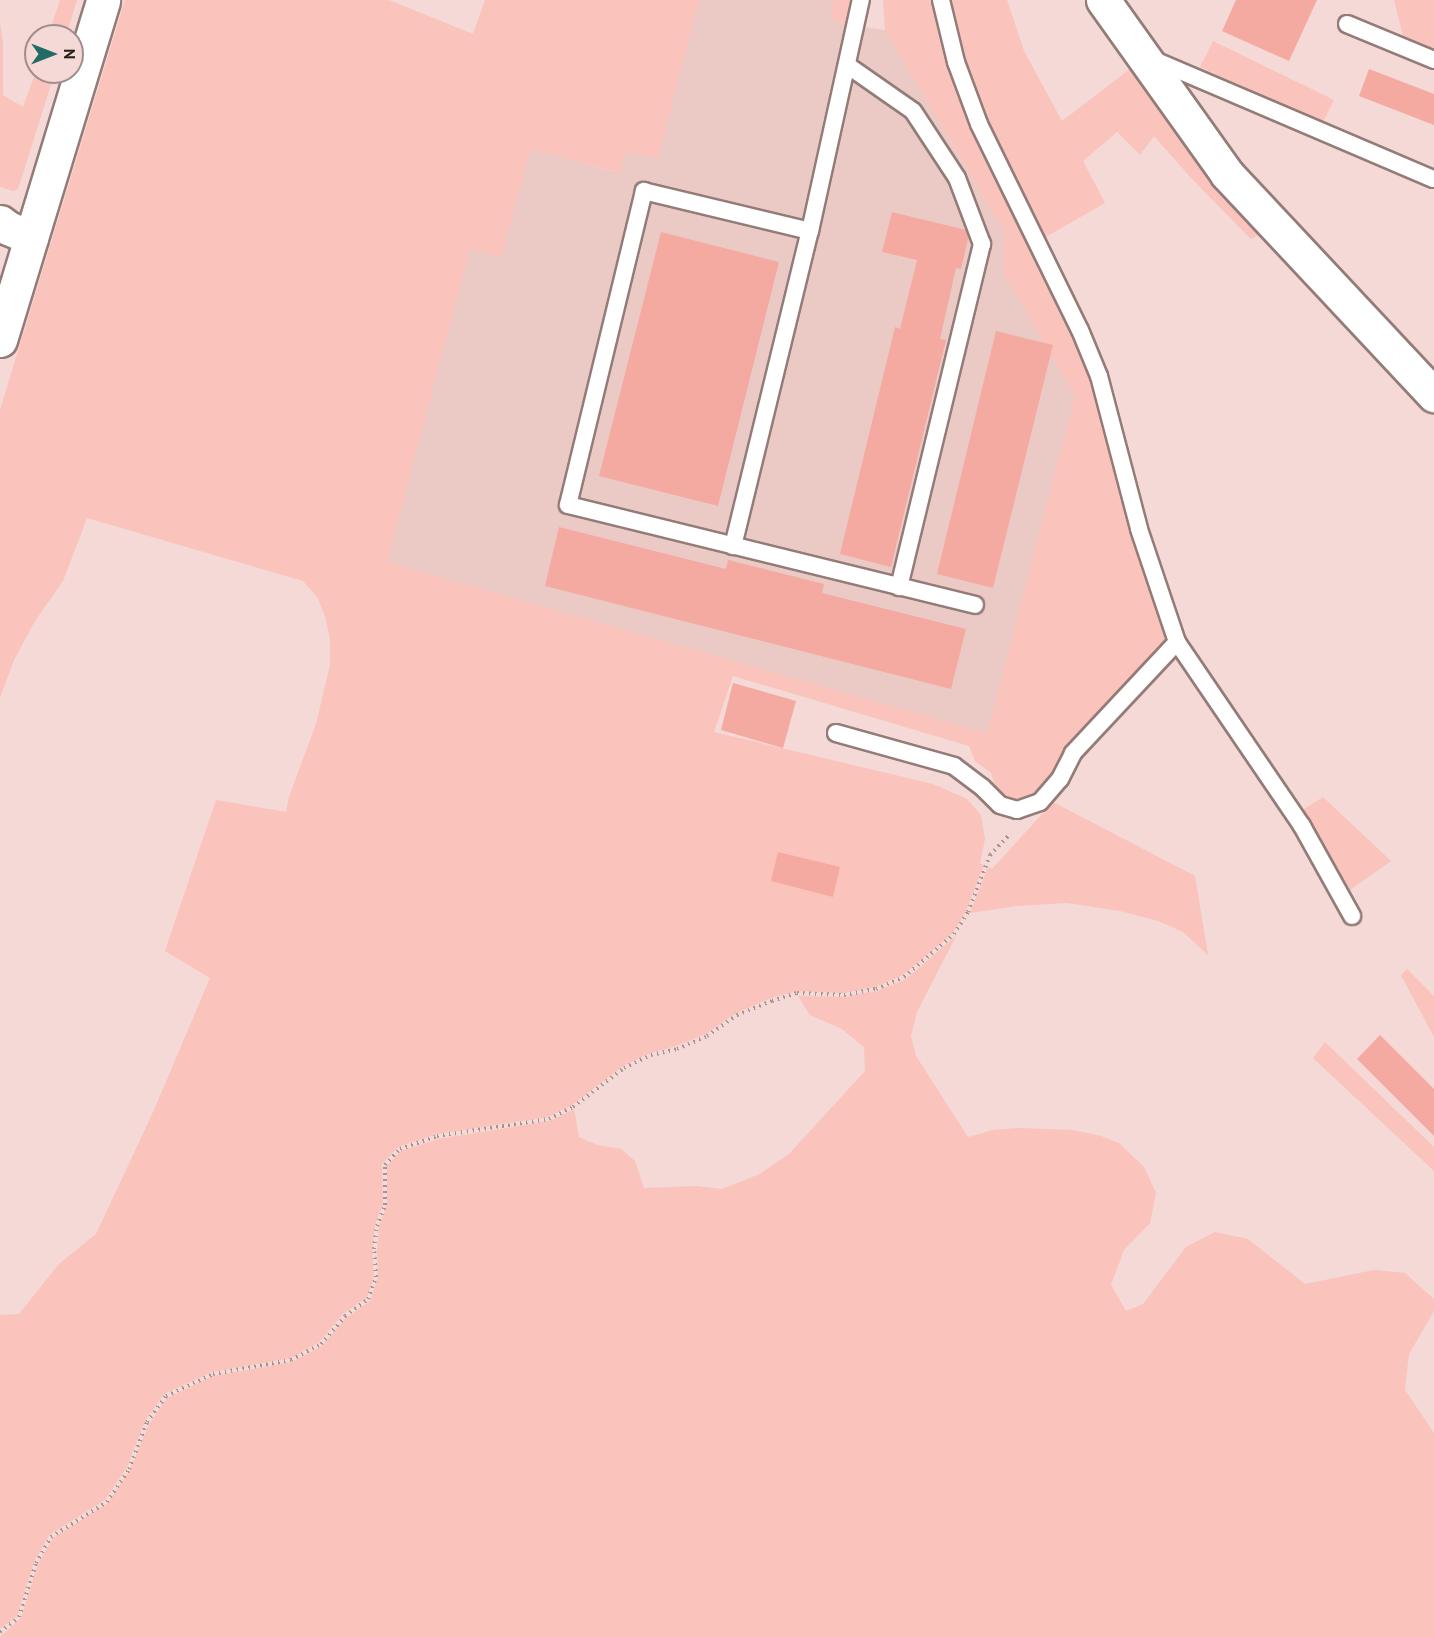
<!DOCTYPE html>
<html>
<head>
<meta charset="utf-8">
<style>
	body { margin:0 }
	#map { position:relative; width:1434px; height:1637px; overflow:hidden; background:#f4d9d6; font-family:"PT Sans",sans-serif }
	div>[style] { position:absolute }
	.built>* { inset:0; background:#ebc9c5 }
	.green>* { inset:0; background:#fac3bc }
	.building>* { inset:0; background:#f5aaa1 }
	.path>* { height:4px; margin-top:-2px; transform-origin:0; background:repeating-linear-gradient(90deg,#a79390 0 1.5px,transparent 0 6px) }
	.roads { filter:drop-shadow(2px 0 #937c78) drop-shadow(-2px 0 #937c78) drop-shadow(0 2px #937c78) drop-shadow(0 -2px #937c78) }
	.service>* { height:16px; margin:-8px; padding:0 8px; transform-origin:8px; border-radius:8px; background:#fff }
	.minor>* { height:33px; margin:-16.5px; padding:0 16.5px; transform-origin:16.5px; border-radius:16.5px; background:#fff }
	.secondary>* { height:33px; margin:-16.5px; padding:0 16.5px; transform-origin:16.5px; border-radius:16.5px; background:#fff }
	span { translate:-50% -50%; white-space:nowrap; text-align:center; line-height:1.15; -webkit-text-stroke:4.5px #f4d9d6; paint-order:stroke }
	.north { position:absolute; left:24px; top:24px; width:60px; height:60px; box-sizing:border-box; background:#f4d9d6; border:2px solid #a18d8b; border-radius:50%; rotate:90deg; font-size:16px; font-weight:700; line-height:24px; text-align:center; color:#251c1b }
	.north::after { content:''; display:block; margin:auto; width:21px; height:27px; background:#236c66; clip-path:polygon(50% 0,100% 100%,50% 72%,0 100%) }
</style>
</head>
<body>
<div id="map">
	<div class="built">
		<div style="clip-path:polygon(699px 0,833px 0,830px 18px,847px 25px,885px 30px,1004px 231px,1004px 274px,1075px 396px,987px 733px,387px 562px,470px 248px,501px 257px,531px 149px,619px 173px,625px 152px,658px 157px)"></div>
	</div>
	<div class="green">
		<div style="clip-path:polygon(60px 0,77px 0,66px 36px,48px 36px)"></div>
		<div style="clip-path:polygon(125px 0,389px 0,473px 34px,485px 0,699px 0,658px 158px,625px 152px,620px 173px,531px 149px,501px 257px,470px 249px,387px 562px,987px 733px,1075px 396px,1004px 274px,1004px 231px,885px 30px,883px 0,933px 0,939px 35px,968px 120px,1086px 366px,1102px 414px,1127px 519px,1165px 620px,1167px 635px,1164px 645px,1055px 775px,1033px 797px,1018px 802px,1005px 799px,997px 791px,991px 773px,975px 761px,969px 746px,733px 676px,714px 732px,933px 784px,967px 799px,981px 815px,985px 839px,980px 863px,984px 865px,966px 911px,953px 933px,903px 975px,875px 987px,844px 993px,797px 991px,771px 998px,736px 1013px,706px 1034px,676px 1046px,650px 1053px,623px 1066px,572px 1105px,548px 1117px,437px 1134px,398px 1147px,382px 1164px,383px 1204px,375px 1225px,372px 1249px,374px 1277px,367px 1297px,343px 1314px,319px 1342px,291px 1358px,212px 1372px,164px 1394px,145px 1421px,127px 1467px,105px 1500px,49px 1535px,34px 1562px,17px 1616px,0 1629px,0 1315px,19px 1314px,59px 1264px,96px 1234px,154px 1110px,210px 978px,165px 951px,216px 800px,286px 812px,289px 797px,316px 724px,330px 665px,330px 638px,325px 617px,318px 598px,303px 581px,87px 518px,63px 581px,35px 621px,14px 660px,0 698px,0 410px)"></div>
		<div style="clip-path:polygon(833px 0,851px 0,847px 25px,830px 18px)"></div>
		<div style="clip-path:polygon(950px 0,1007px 0,1024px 51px,1062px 121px,1134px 66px,1434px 409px,1434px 416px,1260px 234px,1251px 239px,1192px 179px,1154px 136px,1140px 155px,1117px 132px,1083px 161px,1105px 203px,1044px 238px,978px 103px,962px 55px)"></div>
		<div style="clip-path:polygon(1394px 0,1434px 0,1434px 51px,1404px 40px)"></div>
		<div style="clip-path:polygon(0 22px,3px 44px,3px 95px,23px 107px,36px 71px,55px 72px,18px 189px,13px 191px,0 187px)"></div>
		<div style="clip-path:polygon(1213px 41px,1334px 100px,1321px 126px,1200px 67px)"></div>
		<div style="clip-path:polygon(1323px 797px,1391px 861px,1350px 890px,1301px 811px)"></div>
		<div style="clip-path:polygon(1053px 802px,1195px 876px,1208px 955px,1183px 932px,1158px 921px,1120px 911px,1067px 903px,1017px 906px,970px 913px,988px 867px,992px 869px)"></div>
		<div style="clip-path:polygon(956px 936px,917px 1012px,911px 1036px,916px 1056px,968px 1137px,993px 1130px,1019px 1128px,1073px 1130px,1101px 1136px,1119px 1143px,1144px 1167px,1156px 1193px,1150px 1223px,1124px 1250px,1111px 1285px,1126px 1311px,1143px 1304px,1186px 1247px,1215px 1232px,1248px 1239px,1305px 1284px,1374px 1270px,1405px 1273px,1434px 1299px,1434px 1311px,1409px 1354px,1405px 1390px,1434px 1433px,1434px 1637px,0 1637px,21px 1618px,38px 1564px,53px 1538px,108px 1503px,130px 1470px,149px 1424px,167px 1398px,213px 1376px,292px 1362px,322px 1346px,346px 1318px,370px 1301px,378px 1277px,377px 1249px,379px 1226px,387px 1205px,387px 1166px,401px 1151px,438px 1139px,550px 1121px,574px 1109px,579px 1137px,597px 1145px,621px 1149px,635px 1161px,644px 1188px,696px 1186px,722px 1189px,760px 1174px,789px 1154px,865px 1071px,864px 1047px,842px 1029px,810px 1015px,798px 996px,844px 997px,877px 991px,906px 979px)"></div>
		<div style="clip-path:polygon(1407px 969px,1434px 996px,1434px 1037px,1401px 975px)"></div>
		<div style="clip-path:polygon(1325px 1042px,1434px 1147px,1434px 1171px,1313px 1058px)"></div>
	</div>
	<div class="building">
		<div style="clip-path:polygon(1236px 0,1317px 0,1289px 61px,1222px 31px)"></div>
		<div style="clip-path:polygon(1369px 69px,1434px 94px,1434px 125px,1359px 96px)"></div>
		<div style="clip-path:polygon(892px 212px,970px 231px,961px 269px,956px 268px,940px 339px,946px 340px,891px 567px,840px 554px,895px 327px,900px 329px,917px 260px,882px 252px)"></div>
		<div style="clip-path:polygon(661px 232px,779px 262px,718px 506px,599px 476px)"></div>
		<div style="clip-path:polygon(996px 331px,1053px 345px,993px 588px,937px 574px)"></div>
		<div style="clip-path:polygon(559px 527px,726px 569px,728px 560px,824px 584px,822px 593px,966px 629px,951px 689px,545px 586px)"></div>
		<div style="clip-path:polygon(733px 683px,796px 701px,783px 748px,721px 730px)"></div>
		<div style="clip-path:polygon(778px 852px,840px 867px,833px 897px,771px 881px)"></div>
		<div style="clip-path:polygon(1380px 1035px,1434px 1089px,1434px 1136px,1357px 1059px)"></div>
	</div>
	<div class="path">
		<div style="left:0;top:1632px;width:24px;rotate:-38deg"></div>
		<div style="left:19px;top:1617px;width:57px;rotate:-72.5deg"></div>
		<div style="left:36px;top:1563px;width:30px;rotate:-60deg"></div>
		<div style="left:51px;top:1537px;width:66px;rotate:-32deg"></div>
		<div style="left:107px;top:1502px;width:40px;rotate:-56deg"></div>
		<div style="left:129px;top:1469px;width:50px;rotate:-69deg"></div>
		<div style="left:147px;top:1422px;width:32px;rotate:-54deg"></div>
		<div style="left:166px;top:1396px;width:52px;rotate:-25.1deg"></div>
		<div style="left:213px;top:1374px;width:79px;rotate:-10.2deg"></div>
		<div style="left:291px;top:1360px;width:34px;rotate:-28deg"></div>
		<div style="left:321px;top:1344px;width:37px;rotate:-49deg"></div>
		<div style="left:345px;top:1316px;width:29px;rotate:-36deg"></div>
		<div style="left:368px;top:1299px;width:23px;rotate:-70deg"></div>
		<div style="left:376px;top:1277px;width:28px;rotate:-94deg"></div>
		<div style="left:374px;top:1249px;width:23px;rotate:-83deg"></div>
		<div style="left:377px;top:1226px;width:22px;rotate:-69deg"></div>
		<div style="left:385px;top:1205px;width:40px;rotate:-90deg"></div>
		<div style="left:385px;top:1165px;width:22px;rotate:-47deg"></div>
		<div style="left:400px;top:1149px;width:39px;rotate:-19deg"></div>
		<div style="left:437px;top:1136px;width:113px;rotate:-8.6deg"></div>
		<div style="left:549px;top:1119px;width:27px;rotate:-27deg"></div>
		<div style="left:573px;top:1107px;width:64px;rotate:-37.4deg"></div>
		<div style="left:624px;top:1068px;width:30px;rotate:-26deg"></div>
		<div style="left:651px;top:1055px;width:27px;rotate:-13deg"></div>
		<div style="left:677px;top:1049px;width:33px;rotate:-23deg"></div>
		<div style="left:707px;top:1036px;width:37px;rotate:-35deg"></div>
		<div style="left:737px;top:1015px;width:38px;rotate:-22deg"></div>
		<div style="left:772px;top:1001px;width:26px;rotate:-18deg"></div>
		<div style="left:797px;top:993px;width:47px;rotate:2.4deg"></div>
		<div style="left:844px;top:995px;width:33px;rotate:-11deg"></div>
		<div style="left:876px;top:989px;width:30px;rotate:-23deg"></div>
		<div style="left:904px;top:977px;width:66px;rotate:-40.7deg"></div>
		<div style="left:954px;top:934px;width:26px;rotate:-58deg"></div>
		<div style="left:968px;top:912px;width:61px;rotate:-68.9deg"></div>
		<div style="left:990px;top:855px;width:30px;rotate:-46deg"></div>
	</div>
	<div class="roads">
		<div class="service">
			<div style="left:941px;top:0;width:64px;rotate:76.4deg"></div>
			<div style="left:956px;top:62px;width:66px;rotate:69.6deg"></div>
			<div style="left:979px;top:124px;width:229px;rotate:63.9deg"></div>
			<div style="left:1080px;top:330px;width:50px;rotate:67.6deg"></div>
			<div style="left:1099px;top:376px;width:158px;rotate:75.3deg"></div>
			<div style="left:1139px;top:529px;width:119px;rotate:71.4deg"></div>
			<div style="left:1177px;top:642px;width:222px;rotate:55.8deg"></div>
			<div style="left:1302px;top:826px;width:103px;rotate:60.9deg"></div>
			<div style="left:1347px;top:24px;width:94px;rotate:22.5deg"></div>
			<div style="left:1152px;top:59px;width:306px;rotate:23.1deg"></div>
			<div style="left:847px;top:65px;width:80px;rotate:34.9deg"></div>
			<div style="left:913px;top:111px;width:80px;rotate:56.7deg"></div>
			<div style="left:957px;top:178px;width:71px;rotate:69.3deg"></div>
			<div style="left:982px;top:244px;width:353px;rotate:103.6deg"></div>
			<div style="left:810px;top:231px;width:237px;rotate:-77.6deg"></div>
			<div style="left:733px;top:546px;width:324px;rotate:-76.3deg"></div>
			<div style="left:810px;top:231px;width:171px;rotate:-166.5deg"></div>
			<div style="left:644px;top:191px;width:323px;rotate:103.6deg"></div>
			<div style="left:568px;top:505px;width:419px;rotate:13.8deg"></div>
			<div style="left:836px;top:733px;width:123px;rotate:15.6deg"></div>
			<div style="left:954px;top:766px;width:35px;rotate:37deg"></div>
			<div style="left:982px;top:787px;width:25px;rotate:45deg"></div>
			<div style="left:1000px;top:805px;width:18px;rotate:16deg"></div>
			<div style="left:1017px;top:810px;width:24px;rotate:-19deg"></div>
			<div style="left:1040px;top:802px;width:30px;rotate:-49deg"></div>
			<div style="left:1060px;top:779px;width:29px;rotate:-63deg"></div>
			<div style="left:1073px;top:753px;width:152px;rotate:-46.9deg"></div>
		</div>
		<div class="minor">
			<div style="left:1103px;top:0;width:214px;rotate:54.5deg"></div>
			<div style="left:1227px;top:174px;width:303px;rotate:46.9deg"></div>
			<div style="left:0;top:222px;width:10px;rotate:37deg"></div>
			<div style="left:8px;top:228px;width:25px;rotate:23deg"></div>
		</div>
		<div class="secondary">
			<div style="left:0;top:340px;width:355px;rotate:-73.1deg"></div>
		</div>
	</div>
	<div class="north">N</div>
</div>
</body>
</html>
